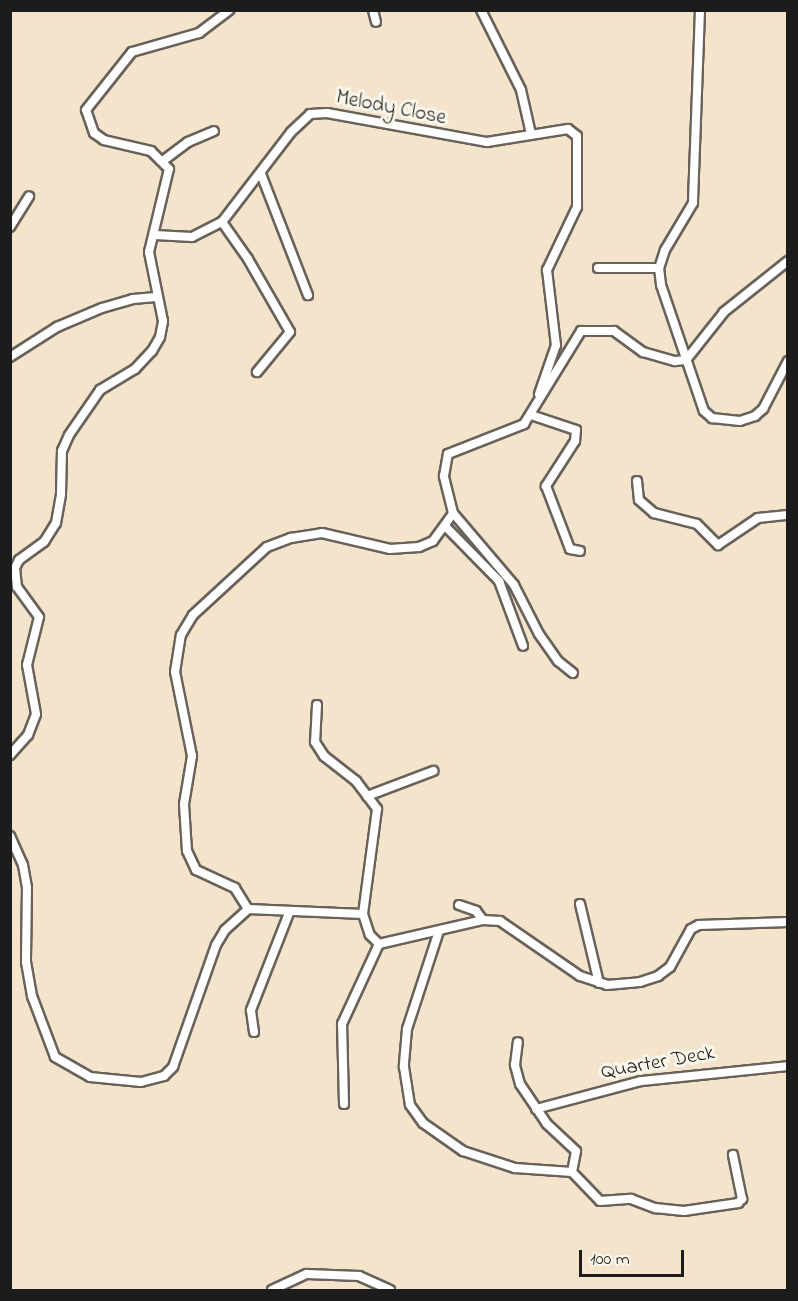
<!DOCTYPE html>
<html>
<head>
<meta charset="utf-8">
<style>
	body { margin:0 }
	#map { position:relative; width:798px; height:1301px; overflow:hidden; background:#f5e4cc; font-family:"Indie Flower",sans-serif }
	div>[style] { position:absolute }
	.roads { filter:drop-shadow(2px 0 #68625a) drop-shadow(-2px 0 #68625a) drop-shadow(0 2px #68625a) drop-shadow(0 -2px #68625a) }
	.minor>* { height:8px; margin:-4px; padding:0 4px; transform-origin:4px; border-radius:4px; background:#fff }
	span { translate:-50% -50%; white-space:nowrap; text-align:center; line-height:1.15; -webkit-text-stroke:6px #fbf7ec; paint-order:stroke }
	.street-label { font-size:21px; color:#1c1c1c }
	.frame { position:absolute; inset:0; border:12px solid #1c1c1c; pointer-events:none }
	.scale { position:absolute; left:579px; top:1250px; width:105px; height:27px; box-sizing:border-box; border:3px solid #1c1c1c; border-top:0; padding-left:8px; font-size:18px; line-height:21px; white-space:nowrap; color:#1c1c1c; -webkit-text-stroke:4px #fbf7ec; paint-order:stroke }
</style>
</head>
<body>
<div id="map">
	<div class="roads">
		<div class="minor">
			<div style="left:373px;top:10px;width:12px;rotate:76deg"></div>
			<div style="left:481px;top:10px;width:89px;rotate:63.4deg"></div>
			<div style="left:521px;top:90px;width:45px;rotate:77.2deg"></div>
			<div style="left:700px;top:10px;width:193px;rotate:92.1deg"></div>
			<div style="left:693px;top:203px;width:55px;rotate:120.8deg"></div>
			<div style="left:665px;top:250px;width:19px;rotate:108deg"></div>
			<div style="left:659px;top:268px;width:17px;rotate:83deg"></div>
			<div style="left:661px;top:285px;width:133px;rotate:71.2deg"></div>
			<div style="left:704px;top:411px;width:11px;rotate:41deg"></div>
			<div style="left:712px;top:418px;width:28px;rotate:6deg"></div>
			<div style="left:740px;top:421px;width:16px;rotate:-18deg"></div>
			<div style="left:755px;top:416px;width:11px;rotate:-41deg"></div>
			<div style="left:763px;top:409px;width:54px;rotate:-62.5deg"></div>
			<div style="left:164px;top:160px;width:30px;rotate:-37deg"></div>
			<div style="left:188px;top:142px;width:28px;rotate:-23deg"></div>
			<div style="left:261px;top:174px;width:130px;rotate:68.8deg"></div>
			<div style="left:222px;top:222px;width:45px;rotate:54.9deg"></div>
			<div style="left:248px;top:259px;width:84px;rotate:60.1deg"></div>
			<div style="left:290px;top:332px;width:52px;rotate:129.5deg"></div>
			<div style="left:10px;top:227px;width:36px;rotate:-58deg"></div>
			<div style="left:155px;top:235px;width:37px;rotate:3deg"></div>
			<div style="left:192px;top:237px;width:34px;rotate:-27deg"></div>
			<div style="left:222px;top:222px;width:113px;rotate:-52.5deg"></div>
			<div style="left:291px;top:132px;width:26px;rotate:-43deg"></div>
			<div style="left:310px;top:114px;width:17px;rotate:-3deg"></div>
			<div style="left:327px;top:113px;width:163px;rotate:10.3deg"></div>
			<div style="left:487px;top:142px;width:82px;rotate:-9.1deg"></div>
			<div style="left:568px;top:129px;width:11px;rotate:38deg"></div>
			<div style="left:577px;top:136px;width:71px;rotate:90deg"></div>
			<div style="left:577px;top:207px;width:70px;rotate:115.5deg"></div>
			<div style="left:547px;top:270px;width:76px;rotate:83.2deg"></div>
			<div style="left:556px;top:345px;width:52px;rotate:109.1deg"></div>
			<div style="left:598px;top:268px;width:61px"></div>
			<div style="left:10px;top:357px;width:56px;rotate:-32.6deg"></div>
			<div style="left:57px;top:327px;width:49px;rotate:-22.9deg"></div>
			<div style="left:102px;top:308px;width:32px;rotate:-16deg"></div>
			<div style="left:133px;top:299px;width:23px;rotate:-5deg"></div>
			<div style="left:531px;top:415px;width:47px;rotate:18.4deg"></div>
			<div style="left:576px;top:430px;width:11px;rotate:95deg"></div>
			<div style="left:575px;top:441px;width:54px;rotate:122.8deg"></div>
			<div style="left:546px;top:486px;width:67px;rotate:69.1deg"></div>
			<div style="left:570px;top:549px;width:10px;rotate:11deg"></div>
			<div style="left:637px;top:481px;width:19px;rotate:84deg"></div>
			<div style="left:639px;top:500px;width:20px;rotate:41deg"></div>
			<div style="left:654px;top:513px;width:44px;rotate:14.3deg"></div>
			<div style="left:697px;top:524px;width:30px;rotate:45deg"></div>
			<div style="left:718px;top:545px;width:48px;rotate:-34deg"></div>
			<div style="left:758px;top:518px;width:30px;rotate:-6deg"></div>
			<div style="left:453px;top:513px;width:94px;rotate:49.7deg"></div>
			<div style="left:514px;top:585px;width:55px;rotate:63deg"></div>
			<div style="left:539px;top:634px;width:33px;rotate:55deg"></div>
			<div style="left:558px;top:661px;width:19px;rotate:39deg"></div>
			<div style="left:446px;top:527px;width:76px;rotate:45.5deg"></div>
			<div style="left:499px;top:581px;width:69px;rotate:69.7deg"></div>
			<div style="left:317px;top:705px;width:37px;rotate:93deg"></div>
			<div style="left:315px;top:742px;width:17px;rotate:57deg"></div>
			<div style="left:324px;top:756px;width:41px;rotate:38deg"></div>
			<div style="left:356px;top:781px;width:35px;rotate:53deg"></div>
			<div style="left:377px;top:809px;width:106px;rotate:97.6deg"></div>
			<div style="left:363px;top:914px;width:22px;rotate:72deg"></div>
			<div style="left:370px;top:935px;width:13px;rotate:45deg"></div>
			<div style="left:379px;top:944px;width:107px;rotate:-13deg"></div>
			<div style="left:483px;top:920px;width:17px;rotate:3deg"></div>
			<div style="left:500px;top:921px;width:97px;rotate:34.5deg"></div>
			<div style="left:580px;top:976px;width:28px;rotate:18deg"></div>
			<div style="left:607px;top:985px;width:33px;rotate:-5deg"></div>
			<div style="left:640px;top:982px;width:19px;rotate:-18deg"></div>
			<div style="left:658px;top:976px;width:15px;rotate:-37deg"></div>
			<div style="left:670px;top:967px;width:43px;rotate:-61.1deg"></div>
			<div style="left:691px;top:929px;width:9px;rotate:-27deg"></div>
			<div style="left:699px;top:925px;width:89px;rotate:-1.9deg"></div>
			<div style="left:10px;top:755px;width:27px;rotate:-48deg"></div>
			<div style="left:28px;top:735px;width:22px;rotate:-69deg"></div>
			<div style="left:36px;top:714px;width:50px;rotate:-100.4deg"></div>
			<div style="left:27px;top:665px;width:49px;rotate:-76deg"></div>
			<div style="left:39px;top:617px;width:37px;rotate:-126deg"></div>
			<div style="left:17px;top:587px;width:19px;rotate:-96deg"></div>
			<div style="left:15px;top:568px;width:9px;rotate:-63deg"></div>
			<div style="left:19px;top:560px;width:31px;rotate:-36deg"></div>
			<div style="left:44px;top:542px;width:22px;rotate:-58deg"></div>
			<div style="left:56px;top:523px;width:29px;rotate:-80deg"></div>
			<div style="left:61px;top:494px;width:43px;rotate:-88.7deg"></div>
			<div style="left:62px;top:451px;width:17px;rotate:-66deg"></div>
			<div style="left:69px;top:435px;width:55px;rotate:-55.4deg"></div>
			<div style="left:100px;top:390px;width:41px;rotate:-31deg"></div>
			<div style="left:135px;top:369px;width:25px;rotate:-47deg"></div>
			<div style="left:152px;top:351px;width:16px;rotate:-60deg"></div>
			<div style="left:160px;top:337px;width:16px;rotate:-79deg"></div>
			<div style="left:163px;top:321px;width:70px;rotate:-101.5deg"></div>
			<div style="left:149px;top:252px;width:85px;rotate:-76.5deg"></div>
			<div style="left:169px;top:169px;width:25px;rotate:-135deg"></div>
			<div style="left:151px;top:151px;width:48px;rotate:-166.8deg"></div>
			<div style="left:104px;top:140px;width:12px;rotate:-145deg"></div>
			<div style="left:94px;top:133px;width:24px;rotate:-109deg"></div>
			<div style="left:86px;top:110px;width:74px;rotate:-51.6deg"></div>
			<div style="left:132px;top:52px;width:70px;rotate:-15.8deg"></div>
			<div style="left:199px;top:33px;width:38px;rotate:-37deg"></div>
			<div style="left:367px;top:796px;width:71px;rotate:-20.7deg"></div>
			<div style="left:10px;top:836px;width:32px;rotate:66deg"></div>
			<div style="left:23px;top:865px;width:22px;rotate:80deg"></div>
			<div style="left:27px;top:887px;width:75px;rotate:90.8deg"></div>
			<div style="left:26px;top:962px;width:35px;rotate:80deg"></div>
			<div style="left:32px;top:996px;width:65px;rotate:69.3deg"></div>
			<div style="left:55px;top:1057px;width:40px;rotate:29.7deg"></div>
			<div style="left:90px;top:1077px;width:51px;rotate:5.6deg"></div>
			<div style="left:141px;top:1082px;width:24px;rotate:-15deg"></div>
			<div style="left:164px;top:1076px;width:13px;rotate:-45deg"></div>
			<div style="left:173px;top:1067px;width:129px;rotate:-70.6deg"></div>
			<div style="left:216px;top:945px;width:17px;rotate:-59deg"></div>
			<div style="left:225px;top:930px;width:31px;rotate:-42deg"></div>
			<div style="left:248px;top:909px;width:115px;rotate:2.5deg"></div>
			<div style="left:580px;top:904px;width:81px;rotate:76.5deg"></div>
			<div style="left:459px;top:905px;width:18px;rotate:19deg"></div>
			<div style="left:476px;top:911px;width:11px;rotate:52deg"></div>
			<div style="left:248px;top:909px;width:25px;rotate:-122deg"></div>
			<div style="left:235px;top:888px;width:43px;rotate:-155.2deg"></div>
			<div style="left:196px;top:870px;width:21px;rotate:-115deg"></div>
			<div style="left:187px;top:851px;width:47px;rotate:-93.7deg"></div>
			<div style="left:184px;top:804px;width:49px;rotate:-80.5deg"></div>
			<div style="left:192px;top:756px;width:86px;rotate:-101.4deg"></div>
			<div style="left:175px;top:672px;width:37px;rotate:-81deg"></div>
			<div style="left:181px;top:635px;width:23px;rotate:-59deg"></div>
			<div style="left:193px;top:615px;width:100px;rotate:-42.6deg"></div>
			<div style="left:267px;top:547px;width:26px;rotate:-21deg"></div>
			<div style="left:291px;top:538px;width:31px;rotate:-9deg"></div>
			<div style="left:322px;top:533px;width:70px;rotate:13.2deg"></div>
			<div style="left:390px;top:549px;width:29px;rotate:-4deg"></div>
			<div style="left:419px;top:547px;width:15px;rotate:-23deg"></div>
			<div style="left:433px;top:541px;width:34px;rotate:-54deg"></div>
			<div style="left:453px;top:513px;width:38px;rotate:-104deg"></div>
			<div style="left:444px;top:476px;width:22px;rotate:-80deg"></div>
			<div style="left:448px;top:454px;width:82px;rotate:-21.5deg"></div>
			<div style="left:524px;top:424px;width:109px;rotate:-58.5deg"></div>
			<div style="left:581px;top:331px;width:33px"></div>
			<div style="left:614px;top:331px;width:36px;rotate:36deg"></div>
			<div style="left:643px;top:352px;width:33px;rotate:16deg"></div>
			<div style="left:675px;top:361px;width:11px;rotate:-5deg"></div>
			<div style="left:686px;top:360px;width:61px;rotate:-51.6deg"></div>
			<div style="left:724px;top:312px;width:82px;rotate:-38.6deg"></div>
			<div style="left:439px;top:931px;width:103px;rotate:108.1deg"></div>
			<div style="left:407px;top:1029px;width:38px;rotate:95deg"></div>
			<div style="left:404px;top:1067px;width:38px;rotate:81deg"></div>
			<div style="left:410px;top:1105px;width:22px;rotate:54deg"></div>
			<div style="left:423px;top:1123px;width:49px;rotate:35deg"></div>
			<div style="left:463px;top:1151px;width:55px;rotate:18.1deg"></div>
			<div style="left:515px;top:1168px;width:57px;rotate:4deg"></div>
			<div style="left:572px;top:1172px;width:21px;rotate:-79deg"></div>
			<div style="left:576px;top:1151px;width:40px;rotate:-137deg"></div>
			<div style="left:547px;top:1124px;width:48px;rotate:-124deg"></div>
			<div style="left:520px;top:1084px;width:20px;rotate:-105deg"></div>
			<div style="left:515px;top:1065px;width:23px;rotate:-83deg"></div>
			<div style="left:254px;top:1032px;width:22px;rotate:-98deg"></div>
			<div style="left:251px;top:1010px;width:104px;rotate:-68.6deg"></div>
			<div style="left:344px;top:1104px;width:80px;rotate:-91.4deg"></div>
			<div style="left:342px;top:1024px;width:88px;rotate:-65.2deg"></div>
			<div style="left:536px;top:1109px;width:109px;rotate:-14.9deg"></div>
			<div style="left:641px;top:1081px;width:148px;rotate:-5.8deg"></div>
			<div style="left:572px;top:1172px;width:40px;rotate:46deg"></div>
			<div style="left:600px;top:1201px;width:31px;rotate:-4deg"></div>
			<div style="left:631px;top:1199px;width:26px;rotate:21deg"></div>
			<div style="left:655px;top:1208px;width:29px;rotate:6deg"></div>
			<div style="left:684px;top:1211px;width:55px;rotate:-8.4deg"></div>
			<div style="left:738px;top:1203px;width:6px;rotate:-45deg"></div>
			<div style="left:742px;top:1199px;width:45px;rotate:-101.6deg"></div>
			<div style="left:272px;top:1290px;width:38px;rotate:-25deg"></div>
			<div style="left:307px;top:1274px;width:52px;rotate:2.2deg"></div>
			<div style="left:359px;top:1276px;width:34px;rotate:24deg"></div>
		</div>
	</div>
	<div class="street-label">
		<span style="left:391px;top:108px;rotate:11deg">Melody Close</span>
		<span style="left:658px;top:1063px;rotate:-10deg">Quarter Deck</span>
	</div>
	<div class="frame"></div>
	<div class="scale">100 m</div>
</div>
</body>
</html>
